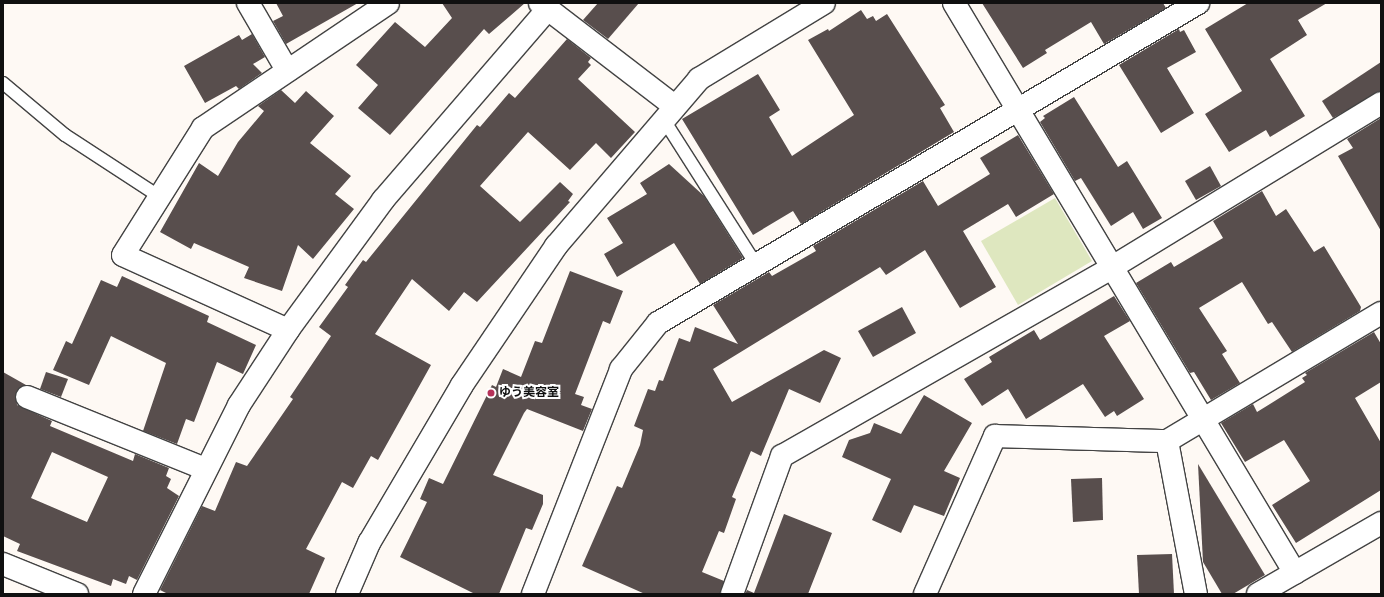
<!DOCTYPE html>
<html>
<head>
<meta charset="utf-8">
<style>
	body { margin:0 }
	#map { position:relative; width:1384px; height:597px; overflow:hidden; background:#fef9f4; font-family:Bitter,"Noto Sans JP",serif }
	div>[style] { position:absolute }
	.green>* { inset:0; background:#dee7bf }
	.building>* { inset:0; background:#584e4d }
	.roads { filter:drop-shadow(1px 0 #434343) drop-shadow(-1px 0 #434343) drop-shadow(0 1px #434343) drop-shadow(0 -1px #434343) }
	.lane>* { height:12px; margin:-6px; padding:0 6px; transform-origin:6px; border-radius:6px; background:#fff }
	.street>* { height:22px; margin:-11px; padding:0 11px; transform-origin:11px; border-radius:11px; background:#fff }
	.dots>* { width:11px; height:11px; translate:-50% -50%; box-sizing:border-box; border:2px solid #fff; border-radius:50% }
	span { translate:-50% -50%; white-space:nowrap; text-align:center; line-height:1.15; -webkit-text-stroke:4px #fff; paint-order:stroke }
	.poi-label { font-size:12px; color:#101010; font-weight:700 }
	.left { translate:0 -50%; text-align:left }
	.frame { position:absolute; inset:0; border:4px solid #101010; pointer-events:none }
</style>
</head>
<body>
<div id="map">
	<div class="green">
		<div style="clip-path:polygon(1055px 198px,1092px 261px,1018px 305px,981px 241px)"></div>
	</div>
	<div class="building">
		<div style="clip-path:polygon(276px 3px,358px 3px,286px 44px,273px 21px,283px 16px)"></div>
		<div style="clip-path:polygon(442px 3px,525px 3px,489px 34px,484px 29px,390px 135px,358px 108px,378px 85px,356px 65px,395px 22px,425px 47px,452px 18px)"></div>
		<div style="clip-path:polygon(598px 3px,639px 3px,608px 39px,583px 20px)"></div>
		<div style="clip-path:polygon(982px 3px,1163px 3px,1166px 8px,1104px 44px,1091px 22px,1045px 50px,1047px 53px,1023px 68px)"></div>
		<div style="clip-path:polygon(1248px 3px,1327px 3px,1298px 20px,1307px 35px,1270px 59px,1305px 116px,1270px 137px,1266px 130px,1229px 152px,1205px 114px,1242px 91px,1205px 29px)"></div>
		<div style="clip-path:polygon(861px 10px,867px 19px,873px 16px,876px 21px,887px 14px,945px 105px,940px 108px,954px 132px,801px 224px,793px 211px,753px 235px,682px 119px,758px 74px,780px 110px,769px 117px,792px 156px,854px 115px,808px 40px,828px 29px,829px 31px)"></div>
		<div style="clip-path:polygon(1179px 29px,1180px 32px,1184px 30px,1196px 52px,1167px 68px,1194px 113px,1161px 133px,1119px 65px)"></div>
		<div style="clip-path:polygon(252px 34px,265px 57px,253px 64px,262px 73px,239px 89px,236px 86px,205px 103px,184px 66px,239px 35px,242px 40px)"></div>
		<div style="clip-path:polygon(567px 39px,591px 58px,588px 62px,591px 65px,578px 79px,635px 132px,611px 158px,596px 143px,570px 170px,528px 132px,480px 186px,520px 222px,560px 182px,573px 194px,568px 201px,570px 202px,477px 302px,464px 292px,449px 311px,412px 279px,375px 334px,431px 365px,378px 460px,371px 456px,353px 488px,342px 482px,306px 549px,325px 558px,309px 594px,168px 594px,160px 590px,202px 506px,215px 511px,236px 462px,247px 466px,293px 399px,290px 397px,331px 336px,319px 327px,348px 287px,345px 285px,363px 260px,366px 262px,477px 125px,480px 127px,509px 93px,515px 98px)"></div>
		<div style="clip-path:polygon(1381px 62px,1381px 91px,1333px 118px,1322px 101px)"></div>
		<div style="clip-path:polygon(281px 90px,295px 103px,306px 91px,334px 116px,310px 143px,351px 176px,335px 194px,354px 209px,313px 259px,298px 245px,282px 291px,244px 278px,249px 267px,194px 243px,191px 249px,160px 232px,199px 163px,218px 176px,238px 142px,264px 111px,258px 106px)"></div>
		<div style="clip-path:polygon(1074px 97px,1118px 167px,1127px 161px,1162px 218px,1143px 229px,1133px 212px,1111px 226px,1081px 178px,1075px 181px,1040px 122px,1045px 118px,1043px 116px)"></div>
		<div style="clip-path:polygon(1381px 118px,1381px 231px,1338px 156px,1353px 148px,1347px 139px)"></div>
		<div style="clip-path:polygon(1018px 135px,1054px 194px,1016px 217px,1008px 204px,963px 231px,996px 287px,960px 308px,925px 250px,886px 275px,880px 267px,713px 369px,732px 402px,824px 350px,841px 358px,820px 403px,789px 389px,761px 456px,751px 451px,732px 497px,736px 499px,724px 533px,719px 531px,702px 572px,724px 581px,720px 594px,645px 594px,582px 566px,617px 486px,622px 488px,640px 445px,643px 430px,634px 426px,648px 389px,655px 391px,659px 380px,663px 381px,679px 338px,690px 342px,695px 327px,738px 344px,713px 305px,769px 272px,772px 276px,816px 251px,813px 246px,923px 181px,938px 206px,990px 174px,980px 158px)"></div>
		<div style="clip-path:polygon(669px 164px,704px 196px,743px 258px,700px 284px,674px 243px,617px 277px,604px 254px,623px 243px,607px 218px,647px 194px,640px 183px)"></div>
		<div style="clip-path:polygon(1210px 166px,1221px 186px,1196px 200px,1185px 181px)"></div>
		<div style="clip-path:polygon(1262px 191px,1276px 216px,1286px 209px,1314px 252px,1324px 246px,1361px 307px,1360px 311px,1292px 352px,1272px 322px,1268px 324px,1242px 282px,1199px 308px,1227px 351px,1222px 354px,1240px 383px,1211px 400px,1194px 372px,1190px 373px,1136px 283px,1171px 262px,1174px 267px,1223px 238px,1213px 221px)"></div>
		<div style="clip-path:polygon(570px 271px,623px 291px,610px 324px,603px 321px,575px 394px,584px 397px,581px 405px,592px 409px,583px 431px,527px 409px,524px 413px,493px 475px,543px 495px,543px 504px,532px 530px,526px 528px,499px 594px,475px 594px,400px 557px,427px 502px,420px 499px,429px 478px,443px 484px,492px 385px,496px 387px,503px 369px,521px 377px,535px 341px,542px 343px)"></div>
		<div style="clip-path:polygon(122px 276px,209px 316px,207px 322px,256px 345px,243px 374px,217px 362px,194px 422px,186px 419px,177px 444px,143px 431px,166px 363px,111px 336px,89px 385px,53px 370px,66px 341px,72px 344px,101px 280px,117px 287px)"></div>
		<div style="clip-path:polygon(1114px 296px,1130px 321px,1104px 336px,1144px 399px,1117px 416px,1114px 411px,1105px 417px,1083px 384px,1026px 419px,1008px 389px,982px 406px,964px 379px,992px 362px,989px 357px,1034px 330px,1040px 340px)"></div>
		<div style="clip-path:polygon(902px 307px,916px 333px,873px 357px,858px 331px)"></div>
		<div style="clip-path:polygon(1374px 332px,1381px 344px,1381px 382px,1355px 398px,1381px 443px,1381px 490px,1296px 543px,1272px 505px,1310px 481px,1284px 440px,1245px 462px,1221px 423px,1253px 404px,1257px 412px,1305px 382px,1302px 378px,1307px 375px,1305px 373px)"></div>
		<div style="clip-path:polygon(evenodd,3px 372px,26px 385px,16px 392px,17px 405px,52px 421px,50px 426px,133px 461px,135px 454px,169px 468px,166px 476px,171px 479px,167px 488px,179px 496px,137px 580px,129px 576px,126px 584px,113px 579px,111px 586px,17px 551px,20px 544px,3px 536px,3px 372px,52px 452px,108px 477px,87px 522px,31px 498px,52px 452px)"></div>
		<div style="clip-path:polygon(46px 372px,68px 379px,61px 397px,40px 389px)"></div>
		<div style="clip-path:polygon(924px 395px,972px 423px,944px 471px,960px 478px,944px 516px,914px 505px,901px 533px,872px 520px,891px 479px,842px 457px,849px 440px,870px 433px,874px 423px,901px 434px)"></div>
		<div style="clip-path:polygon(1198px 464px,1265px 575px,1233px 594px,1222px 594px,1203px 562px)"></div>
		<div style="clip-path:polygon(1102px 478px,1103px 520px,1073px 522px,1071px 479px)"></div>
		<div style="clip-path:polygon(784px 514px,832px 533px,808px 594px,745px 594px,747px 590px,754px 593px)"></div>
		<div style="clip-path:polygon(1172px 554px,1174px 594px,1139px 594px,1137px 555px)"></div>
	</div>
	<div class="roads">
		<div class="lane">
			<div style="left:3px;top:83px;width:81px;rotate:40deg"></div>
			<div style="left:65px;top:135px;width:113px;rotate:33.1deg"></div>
			<div style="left:664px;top:120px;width:173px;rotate:57.5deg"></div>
		</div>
		<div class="street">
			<div style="left:248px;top:3px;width:78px;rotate:59.8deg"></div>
			<div style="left:540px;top:3px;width:169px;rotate:37.5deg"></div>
			<div style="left:954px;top:3px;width:664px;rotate:59.11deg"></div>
			<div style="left:288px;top:330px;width:181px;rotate:-155.6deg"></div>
			<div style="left:123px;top:255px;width:150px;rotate:-57.8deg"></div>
			<div style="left:203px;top:128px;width:223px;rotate:-34deg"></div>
			<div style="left:27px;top:397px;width:192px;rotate:22deg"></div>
			<div style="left:1167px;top:441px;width:156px;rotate:79.3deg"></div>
			<div style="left:3px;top:564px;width:80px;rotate:22.1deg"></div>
			<div style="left:144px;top:594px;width:212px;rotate:-63.3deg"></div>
			<div style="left:239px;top:405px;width:90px;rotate:-56.8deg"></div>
			<div style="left:288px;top:330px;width:161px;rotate:-53.8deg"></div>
			<div style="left:383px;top:200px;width:251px;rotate:-49.2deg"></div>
			<div style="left:347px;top:594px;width:56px;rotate:-66.7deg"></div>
			<div style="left:369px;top:543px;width:183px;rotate:-59.5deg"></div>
			<div style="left:462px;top:385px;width:168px;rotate:-55.9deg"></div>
			<div style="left:556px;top:246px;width:220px;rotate:-49.4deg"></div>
			<div style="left:699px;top:79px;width:146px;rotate:-31.3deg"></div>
			<div style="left:533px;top:594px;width:242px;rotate:-68.6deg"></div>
			<div style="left:621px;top:369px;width:59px;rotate:-51.2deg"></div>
			<div style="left:658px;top:323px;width:628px;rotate:-30.65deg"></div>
			<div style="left:732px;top:594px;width:147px;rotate:-70.1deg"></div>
			<div style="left:782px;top:456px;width:379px;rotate:-29.7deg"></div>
			<div style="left:1111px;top:268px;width:316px;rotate:-31.4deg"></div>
			<div style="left:925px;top:594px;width:173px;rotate:-66.1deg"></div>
			<div style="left:995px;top:436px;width:172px;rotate:1.7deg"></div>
			<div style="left:1167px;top:441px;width:249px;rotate:-30.9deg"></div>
			<div style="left:1258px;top:594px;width:142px;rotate:-30deg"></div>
		</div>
	</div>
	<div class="dots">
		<div style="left:491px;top:393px;background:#b63259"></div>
	</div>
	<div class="poi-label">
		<span class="left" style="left:499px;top:393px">ゆう美容室</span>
	</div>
	<div class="frame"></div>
</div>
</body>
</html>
